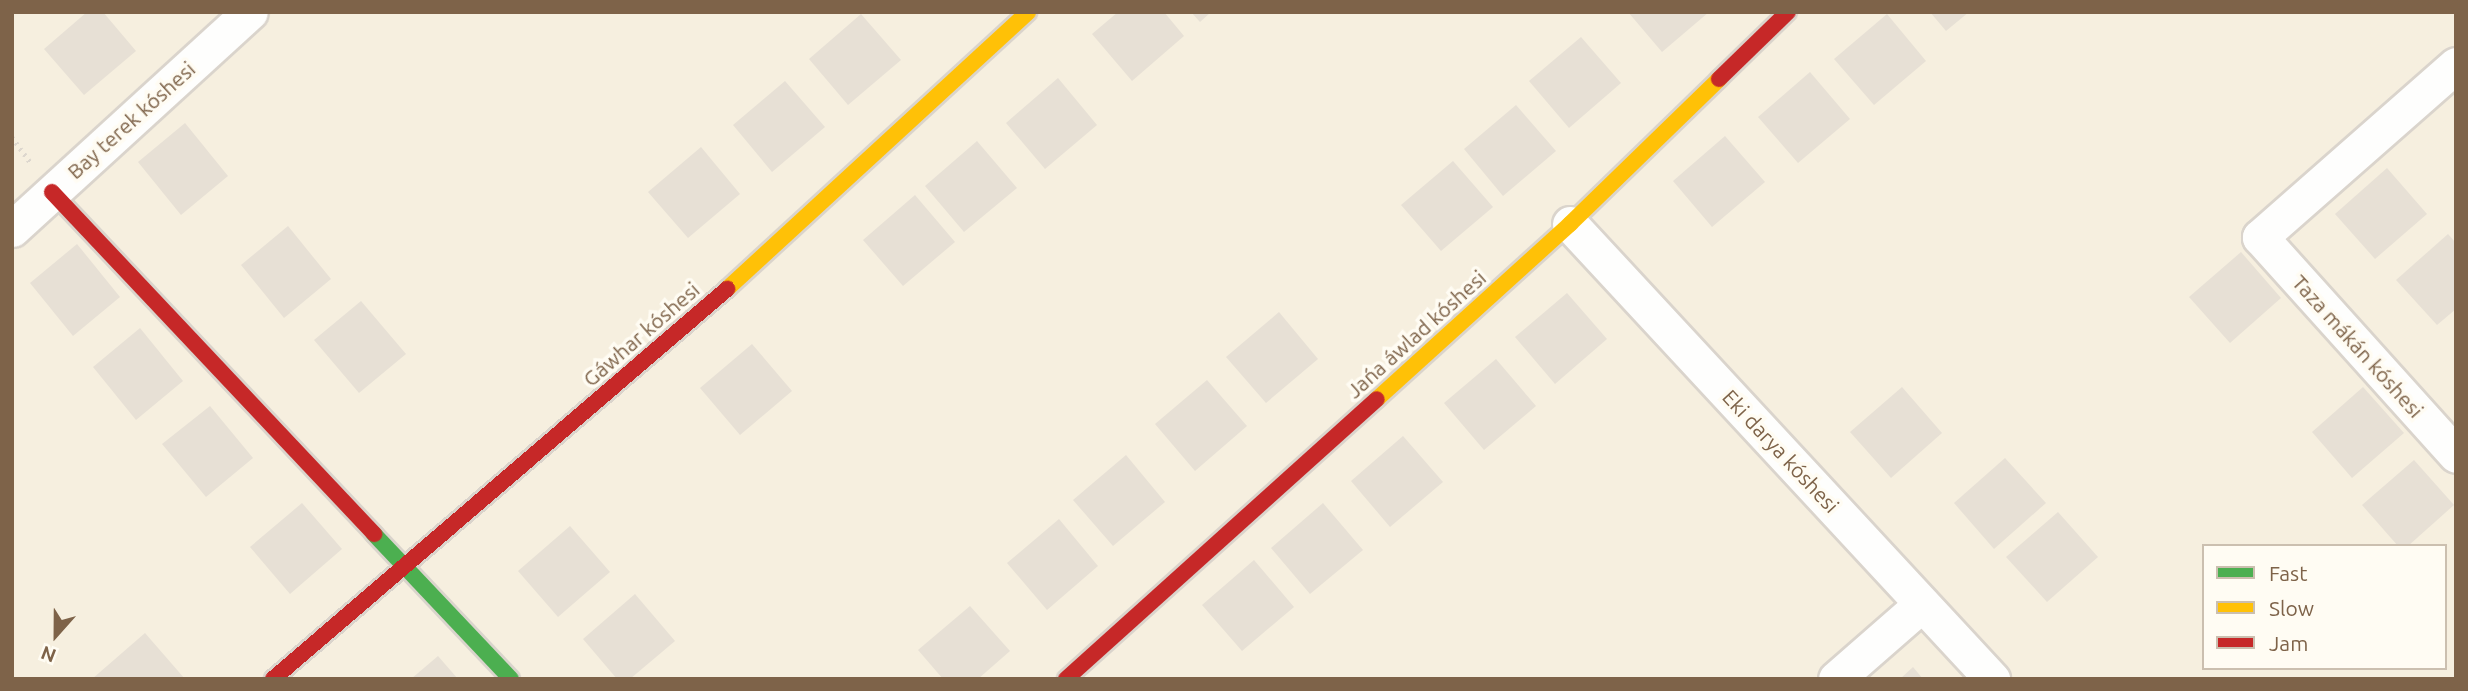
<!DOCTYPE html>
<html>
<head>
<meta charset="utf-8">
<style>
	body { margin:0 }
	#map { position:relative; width:2468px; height:691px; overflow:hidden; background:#faf7ef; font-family:Ubuntu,sans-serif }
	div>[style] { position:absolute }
	.residential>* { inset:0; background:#f6efdf }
	.building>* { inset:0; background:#e7e0d5 }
	.path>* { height:4.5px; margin-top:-2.25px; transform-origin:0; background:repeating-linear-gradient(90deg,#ddd7ce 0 2px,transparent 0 7px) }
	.roads { filter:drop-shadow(2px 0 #dad4cc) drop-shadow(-2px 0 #dad4cc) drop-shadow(0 2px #dad4cc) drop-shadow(0 -2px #dad4cc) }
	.street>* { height:35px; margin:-17.5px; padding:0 17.5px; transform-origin:17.5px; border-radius:17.5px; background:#fefefd }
	.fast>* { height:16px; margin:-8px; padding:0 8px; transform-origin:8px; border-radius:8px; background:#4caf50 }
	.slow>* { height:16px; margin:-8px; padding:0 8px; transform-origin:8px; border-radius:8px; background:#ffc107 }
	.jam>* { height:16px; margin:-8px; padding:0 8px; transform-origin:8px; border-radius:8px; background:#c62828 }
	span { translate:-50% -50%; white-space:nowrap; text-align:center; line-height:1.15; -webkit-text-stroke:7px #fffcf3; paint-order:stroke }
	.street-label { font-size:21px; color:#7e6349 }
	.frame { position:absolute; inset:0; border:14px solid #7e6349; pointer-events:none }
	.legend { position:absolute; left:2202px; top:544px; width:245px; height:126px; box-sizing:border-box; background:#fffcf3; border:2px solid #cbbfaf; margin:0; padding:9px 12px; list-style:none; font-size:21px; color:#7e6349 }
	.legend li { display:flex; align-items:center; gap:14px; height:35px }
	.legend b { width:35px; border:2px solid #cbbfaf }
	.north { position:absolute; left:21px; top:600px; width:70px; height:70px; -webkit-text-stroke:5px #fffcf3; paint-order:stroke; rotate:201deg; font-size:19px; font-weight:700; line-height:28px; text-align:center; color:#7e6349 }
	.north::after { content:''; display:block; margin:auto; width:24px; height:32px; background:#7e6349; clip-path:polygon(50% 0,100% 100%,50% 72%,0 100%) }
</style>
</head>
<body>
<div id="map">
	<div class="residential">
		<div style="clip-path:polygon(evenodd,12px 12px,2456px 12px,2456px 679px,12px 679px,12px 12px,2204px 546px,2445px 546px,2445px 668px,2204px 668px,2204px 546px)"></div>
	</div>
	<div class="building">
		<div style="clip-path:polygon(87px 12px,103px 12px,136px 51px,84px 95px,44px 49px)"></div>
		<div style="clip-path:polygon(1118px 12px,1164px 12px,1184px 36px,1132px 81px,1092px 34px)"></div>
		<div style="clip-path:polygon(1191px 12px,1211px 12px,1200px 22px)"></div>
		<div style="clip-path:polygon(1628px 12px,1709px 12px,1662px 52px)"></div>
		<div style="clip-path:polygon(1930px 12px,1969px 12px,1946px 31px)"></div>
		<div style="clip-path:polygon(861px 14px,901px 60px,848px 105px,809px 59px)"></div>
		<div style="clip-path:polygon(1887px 14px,1926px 61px,1874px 105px,1834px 59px)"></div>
		<div style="clip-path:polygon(1581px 37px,1621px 83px,1569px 128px,1529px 81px)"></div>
		<div style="clip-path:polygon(1810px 72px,1850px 119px,1798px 163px,1758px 117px)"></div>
		<div style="clip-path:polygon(1058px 78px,1097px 125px,1045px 169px,1006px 123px)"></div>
		<div style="clip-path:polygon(785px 81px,825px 127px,772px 172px,733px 125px)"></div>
		<div style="clip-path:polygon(1516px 105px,1556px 151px,1503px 196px,1464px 149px)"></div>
		<div style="clip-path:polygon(185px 123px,228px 176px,181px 215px,138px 162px)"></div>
		<div style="clip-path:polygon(1725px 136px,1765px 182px,1712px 227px,1673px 181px)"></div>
		<div style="clip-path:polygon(977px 141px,1017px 188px,964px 232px,925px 186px)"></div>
		<div style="clip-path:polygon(701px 147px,740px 194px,688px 238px,648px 192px)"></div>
		<div style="clip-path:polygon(1453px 161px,1493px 207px,1441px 251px,1401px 205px)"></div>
		<div style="clip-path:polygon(2387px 168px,2427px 214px,2375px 259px,2335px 214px)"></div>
		<div style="clip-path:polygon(915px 195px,955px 242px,903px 286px,863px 240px)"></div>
		<div style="clip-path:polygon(288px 226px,331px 279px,284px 318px,241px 265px)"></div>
		<div style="clip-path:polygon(2448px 234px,2456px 243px,2456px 309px,2437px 325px,2396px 280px)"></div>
		<div style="clip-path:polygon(77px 244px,120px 297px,73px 336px,30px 283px)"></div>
		<div style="clip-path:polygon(2241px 252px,2281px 298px,2230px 343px,2189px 297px)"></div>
		<div style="clip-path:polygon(1567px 293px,1607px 339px,1555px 384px,1515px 337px)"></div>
		<div style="clip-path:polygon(361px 301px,406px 354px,359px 393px,314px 340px)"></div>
		<div style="clip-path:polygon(1279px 312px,1318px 359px,1266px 403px,1226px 357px)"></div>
		<div style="clip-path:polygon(140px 328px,183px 381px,136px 420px,93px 367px)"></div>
		<div style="clip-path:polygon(752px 344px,792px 391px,740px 435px,700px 388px)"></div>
		<div style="clip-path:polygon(1496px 359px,1536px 406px,1484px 450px,1444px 403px)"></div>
		<div style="clip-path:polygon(1207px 380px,1247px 426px,1195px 471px,1155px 424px)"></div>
		<div style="clip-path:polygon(1902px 387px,1942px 433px,1891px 478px,1850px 432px)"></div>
		<div style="clip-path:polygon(2363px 387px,2404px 433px,2352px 478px,2312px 432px)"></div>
		<div style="clip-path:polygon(210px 406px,253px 458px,206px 497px,162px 444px)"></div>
		<div style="clip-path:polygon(1403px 436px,1443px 482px,1390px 527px,1351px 481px)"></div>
		<div style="clip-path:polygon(1126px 455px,1165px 502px,1113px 546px,1073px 500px)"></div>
		<div style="clip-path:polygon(2005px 458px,2046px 503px,1994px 549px,1954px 503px)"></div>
		<div style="clip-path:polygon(2414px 460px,2454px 505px,2408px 546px,2398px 546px,2362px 505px)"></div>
		<div style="clip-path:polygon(302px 503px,342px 549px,290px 594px,250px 547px)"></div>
		<div style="clip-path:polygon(1323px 503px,1363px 550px,1310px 594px,1271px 548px)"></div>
		<div style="clip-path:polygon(2058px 512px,2098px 557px,2047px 602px,2006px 557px)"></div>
		<div style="clip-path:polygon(1059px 519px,1098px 566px,1047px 610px,1007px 563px)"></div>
		<div style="clip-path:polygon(570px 526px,610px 572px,558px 617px,518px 571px)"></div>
		<div style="clip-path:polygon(1254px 560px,1294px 607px,1242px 651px,1202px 605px)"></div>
		<div style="clip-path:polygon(635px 594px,675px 641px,630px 679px,617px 679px,583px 639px)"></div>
		<div style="clip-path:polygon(970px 606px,1010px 651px,978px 679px,943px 679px,918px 650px)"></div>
		<div style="clip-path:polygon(145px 633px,185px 679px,92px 679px)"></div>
		<div style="clip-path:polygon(438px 656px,458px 679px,411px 679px)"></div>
		<div style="clip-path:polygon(1913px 667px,1923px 679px,1900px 679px)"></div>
	</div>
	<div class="path">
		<div style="left:12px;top:137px;width:32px;rotate:54deg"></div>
	</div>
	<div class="roads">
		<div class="street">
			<div style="left:2456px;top:65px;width:261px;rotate:138.7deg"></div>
			<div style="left:2260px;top:237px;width:293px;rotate:48deg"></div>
			<div style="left:1570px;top:224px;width:621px;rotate:47.15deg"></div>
			<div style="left:12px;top:229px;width:322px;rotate:-42.4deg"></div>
			<div style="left:1836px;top:679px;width:114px;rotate:-41.1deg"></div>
		</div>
		<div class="fast">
			<div style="left:374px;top:534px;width:199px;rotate:46.6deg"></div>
		</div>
		<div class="slow">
			<div style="left:727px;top:289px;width:409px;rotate:-42.6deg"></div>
			<div style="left:1377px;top:399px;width:261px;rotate:-42.2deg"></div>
			<div style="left:1570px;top:224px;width:208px;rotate:-44.2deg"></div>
		</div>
		<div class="jam">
			<div style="left:1719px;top:79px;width:96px;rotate:-44.2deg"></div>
			<div style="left:52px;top:192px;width:470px;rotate:46.7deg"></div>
			<div style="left:273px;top:679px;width:599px;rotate:-40.66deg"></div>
			<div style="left:1066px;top:679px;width:418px;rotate:-42deg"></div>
		</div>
	</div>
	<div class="street-label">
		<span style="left:131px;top:120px;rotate:-42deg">Bay terek kóshesi</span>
		<span style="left:641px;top:334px;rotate:-41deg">Gáwhar kóshesi</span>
		<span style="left:1416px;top:334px;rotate:-42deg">Jańa áwlad kóshesi</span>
		<span style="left:2358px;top:346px;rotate:48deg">Taza mákán kóshesi</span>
		<span style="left:1781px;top:451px;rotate:47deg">Eki darya kóshesi</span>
	</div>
	<div class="frame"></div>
	<ul class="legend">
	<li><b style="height:9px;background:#4caf50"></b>Fast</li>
	<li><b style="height:9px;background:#ffc107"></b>Slow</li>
	<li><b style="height:9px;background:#c62828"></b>Jam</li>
	</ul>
	<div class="north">N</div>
</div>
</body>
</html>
